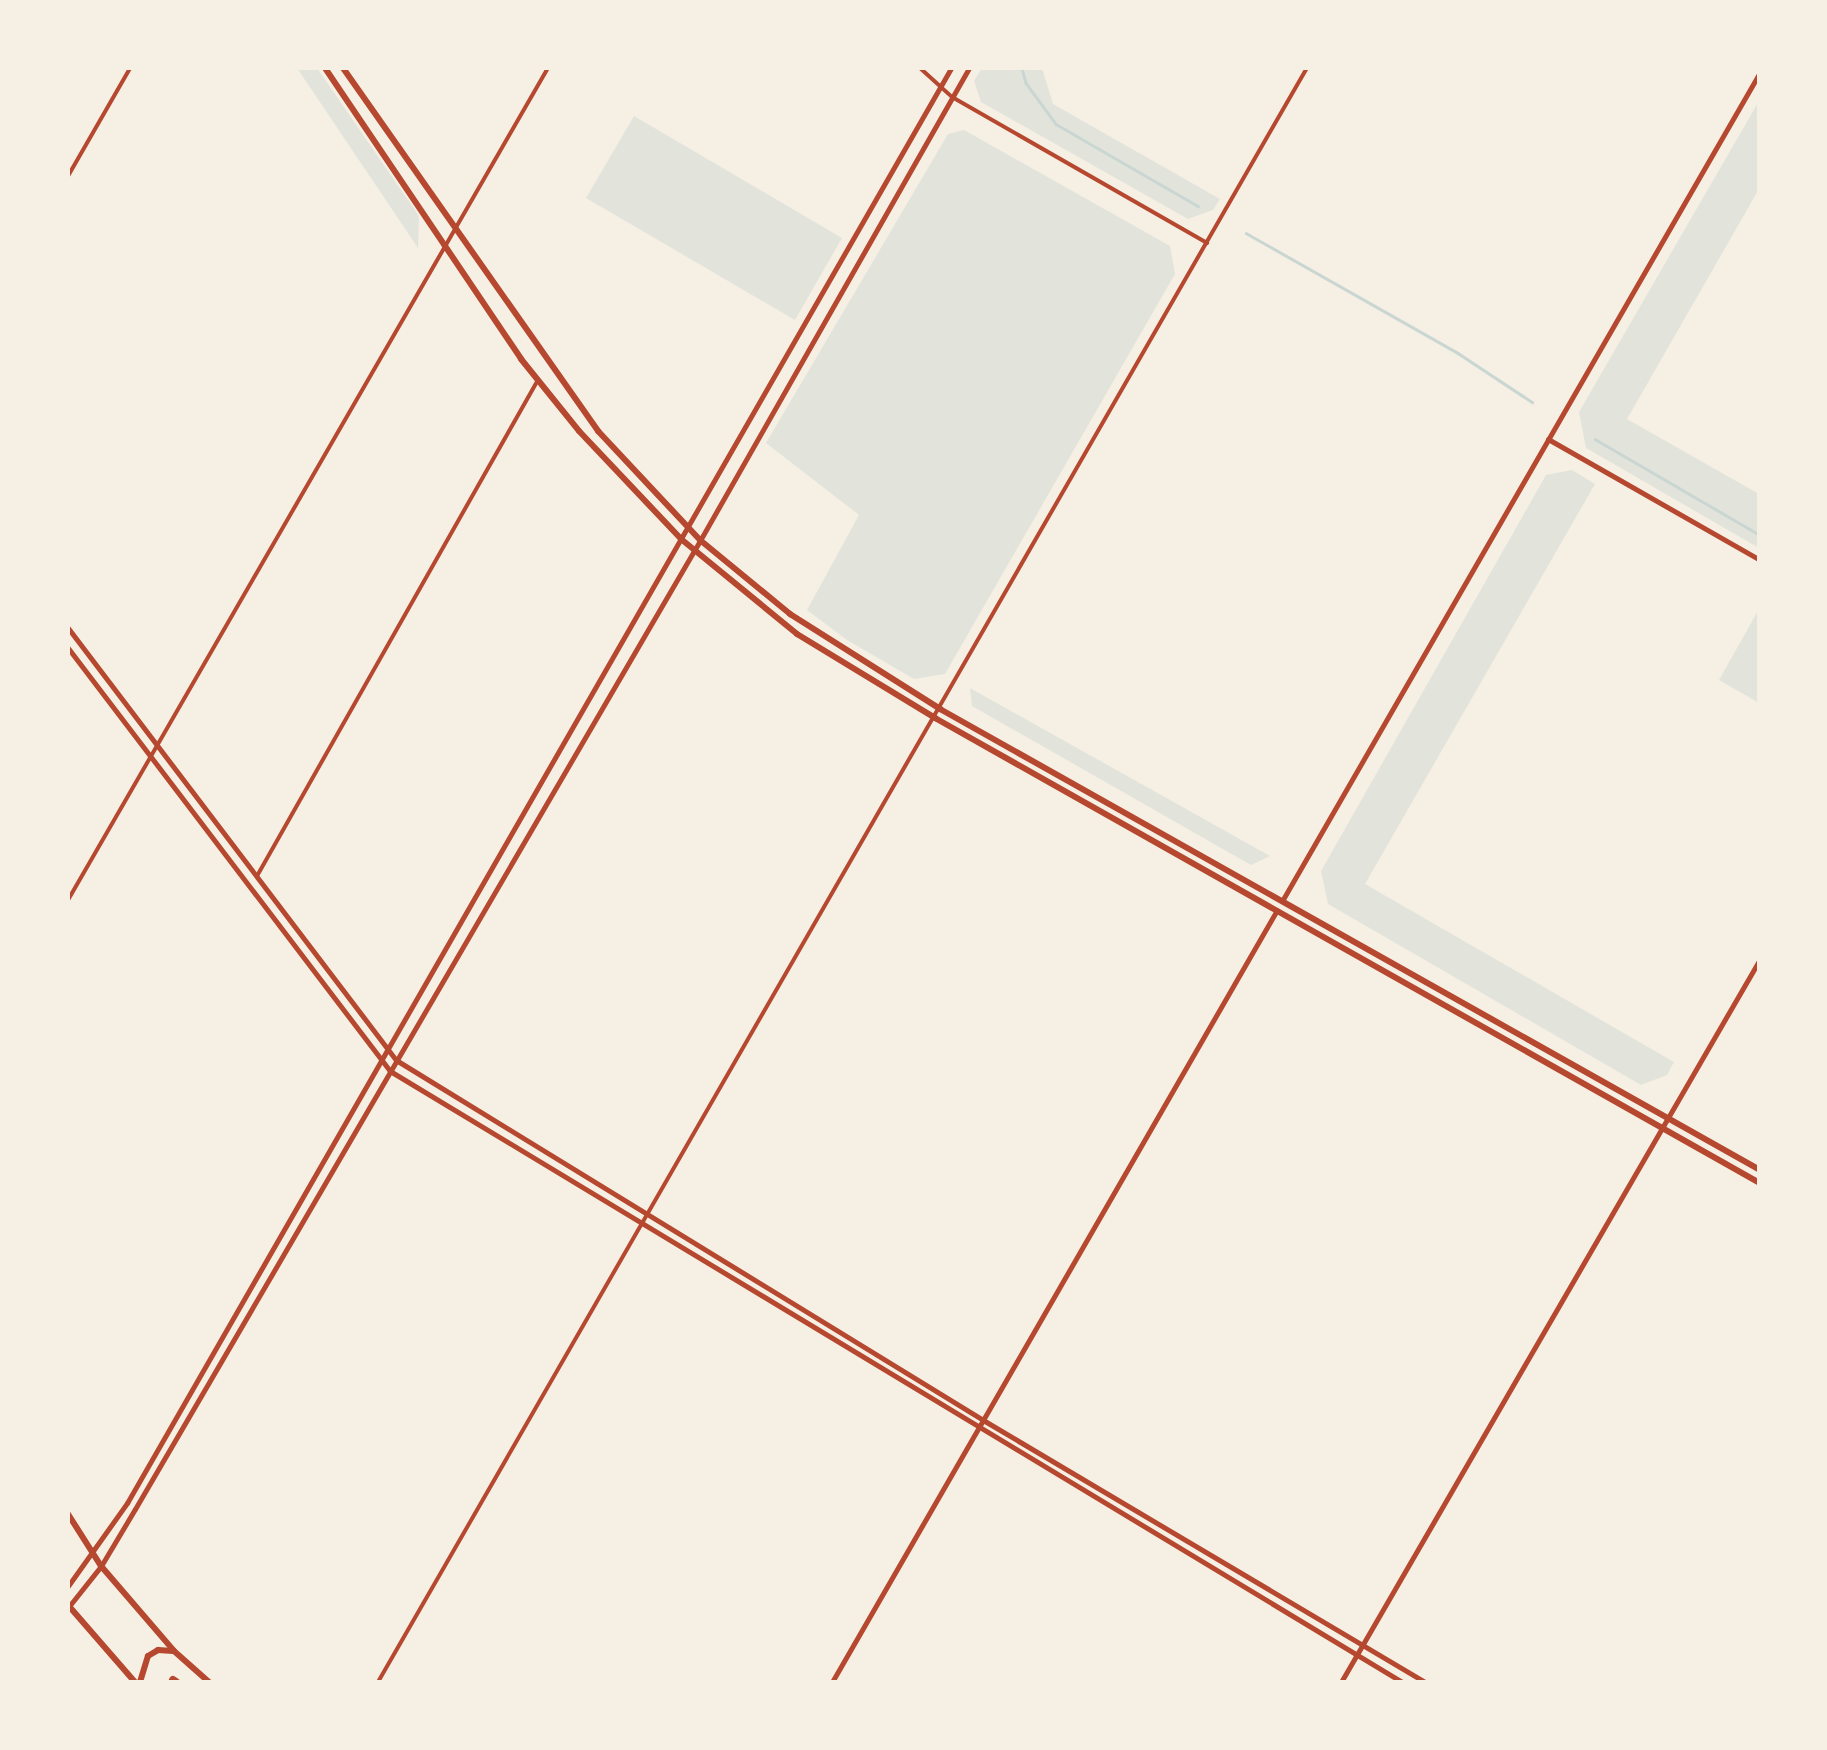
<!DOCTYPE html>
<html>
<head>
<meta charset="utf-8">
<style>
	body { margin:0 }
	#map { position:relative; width:1827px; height:1750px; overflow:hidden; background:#f6efe4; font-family:"Nunito Sans",sans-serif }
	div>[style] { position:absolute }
	.green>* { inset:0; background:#e2e4dc }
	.stream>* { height:2.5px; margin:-1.25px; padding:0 1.25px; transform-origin:1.25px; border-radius:1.25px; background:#c9d6d2 }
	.minor>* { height:4px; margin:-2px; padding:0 2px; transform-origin:2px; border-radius:2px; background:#b5482f }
	.tertiary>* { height:5px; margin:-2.5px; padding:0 2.5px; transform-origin:2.5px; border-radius:2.5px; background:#b5482f }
	.secondary>* { height:6px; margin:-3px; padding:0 3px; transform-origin:3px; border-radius:3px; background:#b5482f }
	.trunk>* { height:8px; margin:-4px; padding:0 4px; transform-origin:4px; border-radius:4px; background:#b5482f }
	span { translate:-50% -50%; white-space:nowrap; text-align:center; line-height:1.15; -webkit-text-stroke:10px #f6efe4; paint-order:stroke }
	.frame { position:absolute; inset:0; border:70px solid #f6efe4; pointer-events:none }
</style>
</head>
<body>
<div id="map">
	<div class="green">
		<div style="clip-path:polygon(297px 68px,317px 68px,419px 216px,418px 248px)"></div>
		<div style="clip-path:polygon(982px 68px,1042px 68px,1053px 104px,1220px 199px,1213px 210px,1188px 219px,981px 102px,974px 81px)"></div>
		<div style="clip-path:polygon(1759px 101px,1759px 189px,1627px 419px,1759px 494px,1759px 548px,1586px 448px,1579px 412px)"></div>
		<div style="clip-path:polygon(634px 116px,842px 238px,795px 320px,586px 198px)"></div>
		<div style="clip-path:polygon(964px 130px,1170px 246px,1175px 274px,945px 674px,914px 679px,847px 640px,807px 610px,859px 515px,766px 443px,948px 134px)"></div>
		<div style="clip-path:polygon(1572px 470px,1595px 484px,1365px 884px,1674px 1062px,1667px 1075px,1641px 1085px,1328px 904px,1321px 871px,1546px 475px)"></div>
		<div style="clip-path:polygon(1759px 609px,1759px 703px,1719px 680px)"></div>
		<div style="clip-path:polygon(970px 688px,1270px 856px,1251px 865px,972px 706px)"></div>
	</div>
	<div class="stream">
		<div style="left:1022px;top:68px;width:16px;rotate:75deg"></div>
		<div style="left:1026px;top:83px;width:51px;rotate:53.8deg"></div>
		<div style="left:1056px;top:124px;width:164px;rotate:30deg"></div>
		<div style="left:1246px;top:233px;width:244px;rotate:29.5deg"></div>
		<div style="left:1458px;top:353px;width:89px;rotate:33.5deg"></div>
		<div style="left:1595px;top:439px;width:191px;rotate:30.2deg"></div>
	</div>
	<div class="minor">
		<div style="left:920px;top:68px;width:43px;rotate:42.2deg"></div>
		<div style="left:952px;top:97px;width:294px;rotate:29.8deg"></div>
		<div style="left:68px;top:176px;width:125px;rotate:-60.1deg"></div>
		<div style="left:257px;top:876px;width:570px;rotate:-60.47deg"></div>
		<div style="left:68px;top:900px;width:961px;rotate:-60.02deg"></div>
		<div style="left:378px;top:1682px;width:1862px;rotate:-60.08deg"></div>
	</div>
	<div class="tertiary">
		<div style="left:1548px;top:439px;width:244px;rotate:29.7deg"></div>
		<div style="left:68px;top:628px;width:542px;rotate:52.79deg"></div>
		<div style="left:396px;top:1060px;width:689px;rotate:31.52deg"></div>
		<div style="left:983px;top:1420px;width:514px;rotate:30.66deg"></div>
		<div style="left:68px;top:648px;width:532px;rotate:52.72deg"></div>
		<div style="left:390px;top:1071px;width:1182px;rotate:31.12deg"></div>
		<div style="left:1282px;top:901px;width:957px;rotate:-60.03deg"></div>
		<div style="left:68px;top:1586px;width:102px;rotate:-54.6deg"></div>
		<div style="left:127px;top:1503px;width:1655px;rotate:-60.13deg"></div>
		<div style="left:70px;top:1605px;width:50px;rotate:-51.5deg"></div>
		<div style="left:101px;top:1566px;width:66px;rotate:-59.2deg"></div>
		<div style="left:135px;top:1509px;width:1109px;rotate:-59.74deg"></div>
		<div style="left:694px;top:551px;width:556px;rotate:-60.34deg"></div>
		<div style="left:832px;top:1682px;width:891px;rotate:-60.04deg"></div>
		<div style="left:1341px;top:1682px;width:836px;rotate:-59.91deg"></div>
	</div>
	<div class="secondary">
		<div style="left:325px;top:68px;width:351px;rotate:56deg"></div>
		<div style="left:521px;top:359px;width:92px;rotate:51.1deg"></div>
		<div style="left:579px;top:431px;width:149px;rotate:46.6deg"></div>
		<div style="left:681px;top:539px;width:150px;rotate:39.3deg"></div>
		<div style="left:797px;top:634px;width:162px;rotate:31.3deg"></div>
		<div style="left:935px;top:718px;width:947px;rotate:29.41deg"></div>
		<div style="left:343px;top:68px;width:444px;rotate:54.9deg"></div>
		<div style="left:598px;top:431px;width:149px;rotate:46.9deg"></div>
		<div style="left:700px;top:540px;width:117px;rotate:39.4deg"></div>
		<div style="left:790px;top:614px;width:178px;rotate:32.3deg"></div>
		<div style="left:940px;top:709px;width:941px;rotate:29.34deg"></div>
		<div style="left:68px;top:1514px;width:62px;rotate:57.6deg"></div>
		<div style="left:101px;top:1566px;width:112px;rotate:49.3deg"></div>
		<div style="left:174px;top:1651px;width:47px;rotate:41.5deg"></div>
		<div style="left:68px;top:1605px;width:102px;rotate:49deg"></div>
		<div style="left:140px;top:1682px;width:27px;rotate:-73deg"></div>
		<div style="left:148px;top:1656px;width:12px;rotate:-31deg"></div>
		<div style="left:158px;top:1650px;width:15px;rotate:4deg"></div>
	</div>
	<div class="trunk">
		<div style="left:173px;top:1680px;width:4px;rotate:34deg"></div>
	</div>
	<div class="frame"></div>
</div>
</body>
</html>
